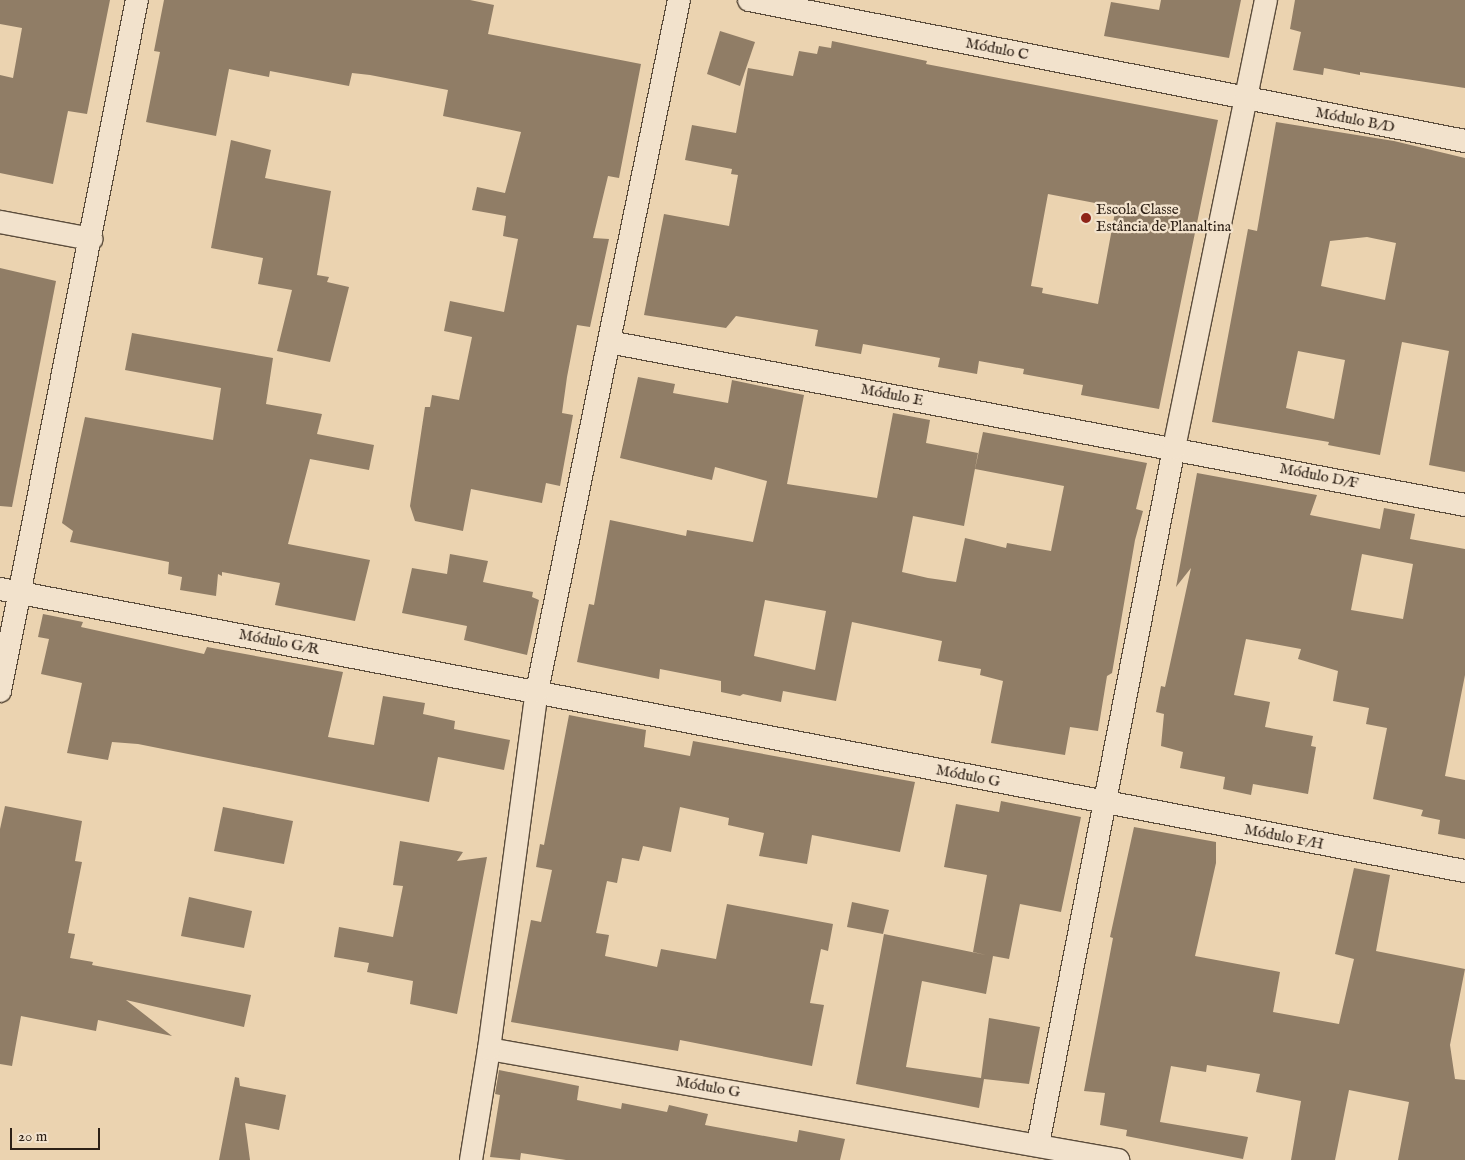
<!DOCTYPE html>
<html>
<head>
<meta charset="utf-8">
<style>
	body { margin:0 }
	#map { position:relative; width:1465px; height:1160px; overflow:hidden; background:#ebd3b0; font-family:"IM FELL English",serif }
	div>[style] { position:absolute }
	.building>* { inset:0; background:#907d66 }
	.roads { filter:drop-shadow(1px 0 #5c4d3c) drop-shadow(-1px 0 #5c4d3c) drop-shadow(0 1px #5c4d3c) drop-shadow(0 -1px #5c4d3c) }
	.minor>* { height:22px; margin:-11px; padding:0 11px; transform-origin:11px; border-radius:11px; background:#f2e2cc }
	.dots>* { width:14px; height:14px; translate:-50% -50%; box-sizing:border-box; border:2px solid #f2e2cc; border-radius:50% }
	span { translate:-50% -50%; white-space:nowrap; text-align:center; line-height:1.15; -webkit-text-stroke:4.5px #f2e2cc; paint-order:stroke }
	.street-label { font-size:15px; color:#2d2016 }
	.poi-label { font-size:15px; color:#2d2016 }
	.left { translate:0 -50%; text-align:left }
	.scale { position:absolute; left:10px; top:1128px; width:90px; height:22px; box-sizing:border-box; border:2px solid #2d2016; border-top:0; padding-left:6px; font-size:15px; line-height:18px; white-space:nowrap; color:#2d2016; -webkit-text-stroke:4px #f2e2cc; paint-order:stroke }
</style>
</head>
<body>
<div id="map">
	<div class="building">
		<div style="clip-path:polygon(0 0,110px 0,87px 114px,68px 111px,53px 184px,0 173px,0 75px,13px 78px,22px 28px,0 24px)"></div>
		<div style="clip-path:polygon(164px 0,470px 0,494px 5px,488px 34px,641px 64px,619px 178px,608px 176px,593px 238px,609px 239px,590px 327px,577px 325px,567px 377px,562px 413px,573px 415px,560px 486px,546px 483px,542px 503px,471px 489px,463px 531px,415px 521px,410px 506px,425px 407px,430px 407px,432px 395px,459px 400px,472px 337px,444px 331px,450px 301px,504px 312px,518px 239px,503px 236px,506px 216px,472px 210px,477px 187px,505px 193px,521px 132px,443px 116px,448px 90px,370px 75px,352px 73px,349px 86px,270px 71px,269px 77px,229px 69px,216px 136px,146px 122px,160px 52px,154px 51px)"></div>
		<div style="clip-path:polygon(1161px 0,1241px 0,1229px 58px,1104px 36px,1111px 2px,1159px 10px)"></div>
		<div style="clip-path:polygon(1295px 0,1465px 0,1465px 88px,1360px 72px,1360px 75px,1324px 68px,1323px 75px,1293px 70px,1301px 32px,1290px 29px)"></div>
		<div style="clip-path:polygon(720px 31px,755px 42px,740px 86px,707px 74px)"></div>
		<div style="clip-path:polygon(evenodd,832px 41px,927px 61px,926px 64px,1218px 120px,1159px 409px,1081px 395px,1083px 385px,1023px 374px,1024px 369px,979px 361px,977px 374px,938px 367px,940px 358px,863px 344px,861px 354px,815px 346px,818px 330px,736px 316px,726px 328px,644px 315px,664px 214px,729px 226px,738px 175px,731px 174px,732px 169px,685px 160px,692px 125px,736px 133px,748px 68px,793px 76px,799px 51px,817px 54px,819px 46px,831px 48px,832px 41px,1048px 194px,1116px 207px,1098px 304px,1042px 293px,1043px 288px,1031px 286px,1048px 194px)"></div>
		<div style="clip-path:polygon(evenodd,1276px 122px,1394px 141px,1465px 158px,1465px 472px,1429px 465px,1449px 351px,1402px 342px,1380px 455px,1328px 445px,1329px 442px,1212px 422px,1248px 229px,1257px 231px,1276px 122px,1367px 237px,1396px 243px,1385px 300px,1321px 286px,1330px 241px,1367px 237px,1276px 122px,1298px 351px,1345px 360px,1334px 419px,1286px 408px,1298px 351px)"></div>
		<div style="clip-path:polygon(231px 140px,271px 150px,265px 178px,331px 191px,317px 275px,329px 277px,327px 282px,349px 287px,330px 362px,277px 351px,292px 290px,258px 284px,263px 258px,211px 248px)"></div>
		<div style="clip-path:polygon(0 268px,56px 281px,12px 507px,0 506px)"></div>
		<div style="clip-path:polygon(132px 333px,273px 358px,266px 404px,322px 414px,317px 434px,374px 445px,369px 470px,310px 459px,288px 544px,370px 560px,355px 621px,275px 605px,280px 583px,222px 572px,222px 576px,218px 574px,216px 596px,180px 590px,182px 577px,168px 574px,169px 562px,70px 542px,73px 531px,62px 523px,85px 417px,213px 440px,221px 388px,125px 370px)"></div>
		<div style="clip-path:polygon(evenodd,638px 377px,675px 384px,673px 393px,728px 403px,732px 380px,804px 395px,787px 484px,877px 498px,893px 413px,930px 420px,926px 443px,978px 453px,964px 526px,913px 516px,902px 572px,928px 578px,956px 582px,965px 538px,1006px 548px,1007px 543px,1051px 551px,1064px 486px,975px 469px,983px 432px,1147px 463px,1136px 509px,1143px 511px,1135px 540px,1112px 673px,1107px 676px,1098px 731px,1070px 727px,1065px 755px,991px 743px,1003px 681px,980px 675px,981px 669px,938px 661px,942px 641px,852px 622px,836px 701px,783px 691px,781px 702px,743px 694px,740px 696px,721px 692px,721px 681px,660px 669px,659px 679px,577px 662px,589px 604px,594px 605px,610px 520px,686px 536px,687px 530px,753px 542px,767px 481px,715px 467px,712px 480px,620px 458px,638px 377px,765px 600px,826px 611px,815px 670px,754px 656px,765px 600px)"></div>
		<div style="clip-path:polygon(evenodd,1197px 473px,1317px 495px,1310px 515px,1380px 529px,1384px 508px,1415px 514px,1410px 539px,1465px 549px,1465px 675px,1445px 776px,1465px 780px,1465px 839px,1438px 834px,1440px 820px,1421px 816px,1423px 810px,1373px 799px,1387px 728px,1366px 724px,1369px 708px,1333px 701px,1338px 671px,1298px 659px,1301px 649px,1246px 639px,1234px 695px,1270px 702px,1265px 727px,1313px 736px,1311px 746px,1316px 747px,1308px 794px,1253px 784px,1251px 795px,1223px 789px,1225px 777px,1180px 768px,1183px 752px,1161px 746px,1164px 714px,1156px 712px,1161px 686px,1165px 687px,1191px 568px,1176px 587px,1197px 473px,1362px 554px,1413px 564px,1403px 619px,1351px 610px,1362px 554px)"></div>
		<div style="clip-path:polygon(450px 554px,488px 561px,483px 582px,533px 592px,532px 597px,539px 600px,527px 655px,464px 640px,467px 626px,402px 613px,412px 568px,447px 574px)"></div>
		<div style="clip-path:polygon(43px 614px,83px 622px,81px 627px,204px 654px,207px 647px,343px 672px,328px 737px,374px 745px,383px 696px,425px 703px,423px 714px,455px 721px,454px 729px,510px 740px,504px 770px,438px 757px,429px 802px,138px 744px,112px 742px,108px 760px,67px 753px,82px 683px,41px 674px,49px 639px,38px 637px)"></div>
		<div style="clip-path:polygon(569px 715px,646px 730px,644px 747px,690px 756px,693px 741px,915px 782px,900px 852px,812px 835px,807px 864px,759px 856px,764px 833px,728px 825px,729px 818px,680px 807px,671px 852px,643px 846px,639px 861px,622px 858px,617px 883px,607px 881px,596px 933px,609px 935px,605px 956px,657px 967px,661px 949px,716px 959px,727px 904px,833px 924px,828px 951px,821px 949px,810px 1003px,824px 1005px,812px 1066px,680px 1040px,678px 1051px,511px 1022px,531px 920px,541px 922px,552px 870px,536px 867px,540px 844px,544px 845px)"></div>
		<div style="clip-path:polygon(1001px 801px,1081px 817px,1061px 912px,1020px 904px,1009px 959px,993px 956px,986px 994px,922px 981px,906px 1067px,981px 1078px,989px 1018px,1040px 1027px,1029px 1084px,984px 1079px,979px 1108px,856px 1084px,884px 934px,986px 955px,973px 952px,987px 875px,944px 867px,956px 804px,999px 812px)"></div>
		<div style="clip-path:polygon(5px 806px,82px 821px,75px 861px,82px 862px,68px 933px,75px 934px,70px 958px,93px 962px,92px 965px,251px 995px,244px 1027px,126px 1000px,172px 1036px,98px 1020px,96px 1031px,21px 1016px,12px 1066px,0 1064px,0 829px)"></div>
		<div style="clip-path:polygon(223px 807px,293px 821px,284px 864px,214px 851px)"></div>
		<div style="clip-path:polygon(1134px 827px,1216px 842px,1216px 863px,1195px 956px,1280px 972px,1273px 1012px,1339px 1024px,1354px 959px,1335px 954px,1354px 868px,1390px 875px,1376px 951px,1465px 969px,1450px 1045px,1455px 1079px,1465px 1080px,1465px 1160px,1398px 1160px,1409px 1102px,1349px 1090px,1335px 1160px,1291px 1160px,1301px 1101px,1256px 1092px,1260px 1074px,1207px 1065px,1206px 1072px,1171px 1066px,1160px 1122px,1248px 1137px,1243px 1159px,1126px 1136px,1127px 1130px,1100px 1125px,1105px 1093px,1084px 1091px,1113px 938px,1110px 937px)"></div>
		<div style="clip-path:polygon(400px 841px,463px 852px,457px 861px,487px 857px,457px 1014px,410px 1004px,413px 981px,367px 972px,369px 963px,334px 957px,339px 927px,393px 937px,403px 886px,393px 885px)"></div>
		<div style="clip-path:polygon(189px 897px,252px 911px,244px 948px,181px 936px)"></div>
		<div style="clip-path:polygon(852px 902px,889px 910px,883px 934px,847px 927px)"></div>
		<div style="clip-path:polygon(499px 1070px,579px 1086px,577px 1100px,621px 1109px,622px 1103px,667px 1112px,669px 1105px,708px 1114px,705px 1125px,797px 1142px,799px 1130px,845px 1139px,840px 1160px,566px 1160px,521px 1153px,520px 1160px,490px 1157px,500px 1095px,495px 1094px)"></div>
		<div style="clip-path:polygon(235px 1077px,239px 1078px,240px 1086px,286px 1095px,279px 1130px,245px 1123px,250px 1160px,219px 1160px)"></div>
	</div>
	<div class="roads">
		<div class="minor">
			<div style="left:749px;top:0;width:730px;rotate:11.14deg"></div>
			<div style="left:0;top:222px;width:93px;rotate:10.6deg"></div>
			<div style="left:609px;top:342px;width:871px;rotate:10.78deg"></div>
			<div style="left:0;top:589px;width:1492px;rotate:10.9deg"></div>
			<div style="left:0;top:691px;width:704px;rotate:-78.79deg"></div>
			<div style="left:489px;top:1049px;width:639px;rotate:10.01deg"></div>
			<div style="left:1038px;top:1144px;width:709px;rotate:-78.94deg"></div>
			<div style="left:1174px;top:448px;width:457px;rotate:-78.4deg"></div>
			<div style="left:471px;top:1160px;width:112px;rotate:-80.8deg"></div>
			<div style="left:489px;top:1049px;width:361px;rotate:-82.4deg"></div>
			<div style="left:537px;top:691px;width:705px;rotate:-78.39deg"></div>
		</div>
	</div>
	<div class="dots">
		<div style="left:1086px;top:218px;background:#8f2418"></div>
	</div>
	<div class="street-label">
		<span style="left:997px;top:49px;rotate:11deg">Módulo C</span>
		<span style="left:1355px;top:120px;rotate:11deg">Módulo B/D</span>
		<span style="left:892px;top:395px;rotate:11deg">Módulo E</span>
		<span style="left:1319px;top:476px;rotate:11deg">Módulo D/F</span>
		<span style="left:279px;top:642px;rotate:11deg">Módulo G/R</span>
		<span style="left:968px;top:776px;rotate:11deg">Módulo G</span>
		<span style="left:1284px;top:837px;rotate:11deg">Módulo F/H</span>
		<span style="left:708px;top:1087px;rotate:10deg">Módulo G</span>
	</div>
	<div class="poi-label">
		<span class="left" style="left:1096px;top:218px">Escola Classe<br>Estância de Planaltina</span>
	</div>
	<div class="scale">20 m</div>
</div>
</body>
</html>
